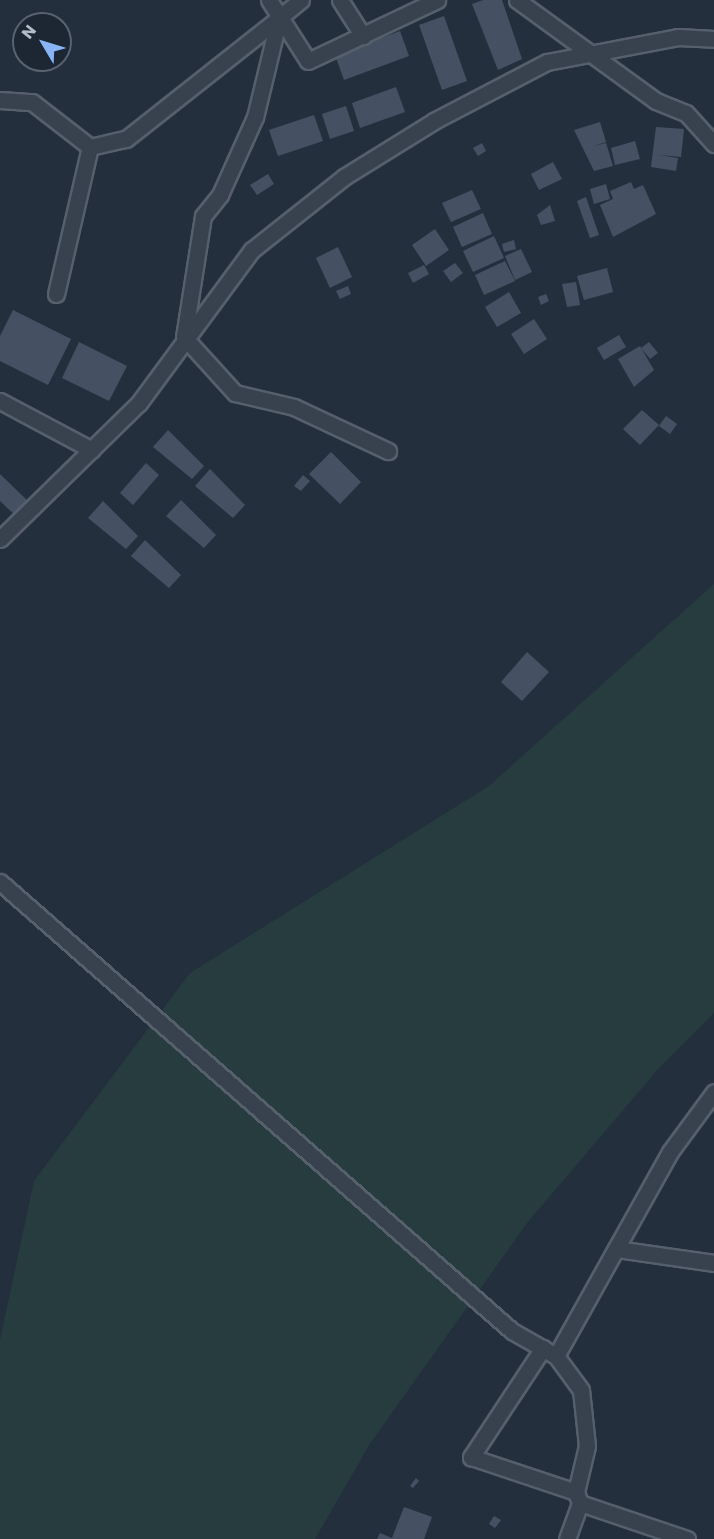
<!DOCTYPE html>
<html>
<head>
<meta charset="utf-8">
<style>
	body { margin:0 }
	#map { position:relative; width:714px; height:1539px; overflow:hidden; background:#242f3e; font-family:Poppins,sans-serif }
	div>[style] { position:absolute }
	.green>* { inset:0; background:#263c3f }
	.building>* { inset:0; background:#455162 }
	.roads { filter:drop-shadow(2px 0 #565f6c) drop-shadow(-2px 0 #565f6c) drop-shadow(0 2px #565f6c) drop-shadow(0 -2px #565f6c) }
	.street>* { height:15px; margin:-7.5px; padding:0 7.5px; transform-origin:7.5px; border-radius:7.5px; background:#38414e }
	span { translate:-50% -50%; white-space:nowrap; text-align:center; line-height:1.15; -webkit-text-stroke:5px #1d2633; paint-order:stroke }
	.north { position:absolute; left:12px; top:12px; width:60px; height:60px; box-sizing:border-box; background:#1d2633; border:2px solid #59626f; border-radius:50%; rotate:308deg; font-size:16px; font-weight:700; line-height:24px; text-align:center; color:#b4bcc9 }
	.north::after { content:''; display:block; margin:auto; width:21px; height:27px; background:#8ab4f8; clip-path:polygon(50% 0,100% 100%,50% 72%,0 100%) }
</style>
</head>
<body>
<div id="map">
	<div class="green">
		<div style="clip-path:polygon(714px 584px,714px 1013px,658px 1069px,527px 1223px,369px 1445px,315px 1539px,0 1539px,0 1340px,34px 1181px,190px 973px,489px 786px)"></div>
	</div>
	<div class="building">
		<div style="clip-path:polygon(483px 0,502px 0,522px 59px,498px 70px,472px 4px)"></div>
		<div style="clip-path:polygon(444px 16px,467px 81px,442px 90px,419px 25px)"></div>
		<div style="clip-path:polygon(400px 31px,409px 56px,344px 80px,335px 55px)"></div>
		<div style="clip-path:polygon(396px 87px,405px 112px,360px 128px,352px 103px)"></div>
		<div style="clip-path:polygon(346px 106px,354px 131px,330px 139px,322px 114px)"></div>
		<div style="clip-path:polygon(314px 115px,323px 141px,278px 156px,269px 130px)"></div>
		<div style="clip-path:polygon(600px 122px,606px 142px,594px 146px,606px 143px,613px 166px,594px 171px,574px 130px)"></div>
		<div style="clip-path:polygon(656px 127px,684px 129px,681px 157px,659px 155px,678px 158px,676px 171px,651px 167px)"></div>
		<div style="clip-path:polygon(635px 141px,640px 159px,615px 165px,611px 148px)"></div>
		<div style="clip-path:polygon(482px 143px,486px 151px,478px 156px,473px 148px)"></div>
		<div style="clip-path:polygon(553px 162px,562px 179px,539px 190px,531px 174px)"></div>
		<div style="clip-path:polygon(268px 174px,274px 184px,257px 195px,250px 185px)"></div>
		<div style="clip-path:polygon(631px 182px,634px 189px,643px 185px,656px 214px,613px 237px,600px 205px,613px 199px,610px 191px)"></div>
		<div style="clip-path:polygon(606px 184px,610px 199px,594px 204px,590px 189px)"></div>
		<div style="clip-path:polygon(472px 190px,481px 209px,451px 222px,442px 203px)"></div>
		<div style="clip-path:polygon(586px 197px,599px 235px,590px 238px,577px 201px)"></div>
		<div style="clip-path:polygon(550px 205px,555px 221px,541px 225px,537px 215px)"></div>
		<div style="clip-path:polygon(483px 213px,492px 234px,462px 247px,453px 227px)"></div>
		<div style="clip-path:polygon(435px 229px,449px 250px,426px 266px,412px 245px)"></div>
		<div style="clip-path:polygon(494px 236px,504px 258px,473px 272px,463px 251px)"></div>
		<div style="clip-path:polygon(514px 240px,516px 249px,504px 252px,502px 244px)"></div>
		<div style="clip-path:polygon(338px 247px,352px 277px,330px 288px,316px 258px)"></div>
		<div style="clip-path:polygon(521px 249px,532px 272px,515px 280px,505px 256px)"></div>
		<div style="clip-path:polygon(505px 261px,515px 281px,484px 295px,475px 275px)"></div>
		<div style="clip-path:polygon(455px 263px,463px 273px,451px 282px,443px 271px)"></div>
		<div style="clip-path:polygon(424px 265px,429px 274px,413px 283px,408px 273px)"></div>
		<div style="clip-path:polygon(607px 268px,613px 292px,584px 300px,577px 276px)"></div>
		<div style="clip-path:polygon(576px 282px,580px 305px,567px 307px,562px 284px)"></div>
		<div style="clip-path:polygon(348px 286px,351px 294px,340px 299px,336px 291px)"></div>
		<div style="clip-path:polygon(509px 292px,521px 313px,497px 327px,485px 307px)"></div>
		<div style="clip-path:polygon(546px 294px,549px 301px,541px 305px,538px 297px)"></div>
		<div style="clip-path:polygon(13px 310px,71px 339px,48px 385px,0 361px,0 336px)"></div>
		<div style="clip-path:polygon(534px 319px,547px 339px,524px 354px,511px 334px)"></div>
		<div style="clip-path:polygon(619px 335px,626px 347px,604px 360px,597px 348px)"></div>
		<div style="clip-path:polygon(79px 342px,127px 366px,109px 401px,62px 378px)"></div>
		<div style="clip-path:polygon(649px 342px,658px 353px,650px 359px,641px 348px)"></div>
		<div style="clip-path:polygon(640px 346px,654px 370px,634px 387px,618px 359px)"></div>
		<div style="clip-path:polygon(642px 410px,659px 425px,640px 445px,623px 429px)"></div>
		<div style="clip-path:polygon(666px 416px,677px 424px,670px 434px,659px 426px)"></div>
		<div style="clip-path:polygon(168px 430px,204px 466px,192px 479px,153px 447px)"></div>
		<div style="clip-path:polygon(331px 452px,361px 482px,340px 504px,309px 474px)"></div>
		<div style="clip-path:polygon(146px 463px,159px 475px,133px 505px,120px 493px)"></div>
		<div style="clip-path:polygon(210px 469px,245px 505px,233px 518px,195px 486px)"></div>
		<div style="clip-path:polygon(0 474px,32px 505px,19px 519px,0 501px)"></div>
		<div style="clip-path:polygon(303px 475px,310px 481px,301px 491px,294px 486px)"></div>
		<div style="clip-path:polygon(181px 500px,216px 535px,204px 548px,166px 516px)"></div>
		<div style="clip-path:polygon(103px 501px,138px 536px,126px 549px,88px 518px)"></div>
		<div style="clip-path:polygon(145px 540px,181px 575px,169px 588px,131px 556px)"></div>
		<div style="clip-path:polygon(527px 652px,549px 672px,522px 701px,501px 682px)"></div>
		<div style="clip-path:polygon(416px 1478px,419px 1481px,413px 1488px,410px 1486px)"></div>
		<div style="clip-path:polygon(404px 1507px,432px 1517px,424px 1539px,377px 1539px,380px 1533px,392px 1538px)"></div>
		<div style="clip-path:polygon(494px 1516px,501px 1520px,495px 1528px,489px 1524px)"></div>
	</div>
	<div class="roads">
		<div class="street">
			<div style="left:269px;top:0;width:72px;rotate:57.4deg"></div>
			<div style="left:308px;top:61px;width:143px;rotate:-25.3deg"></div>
			<div style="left:301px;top:0;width:28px;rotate:141deg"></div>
			<div style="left:279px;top:18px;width:102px;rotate:103.6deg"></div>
			<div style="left:255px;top:117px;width:85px;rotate:114.2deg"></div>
			<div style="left:220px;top:195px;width:27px;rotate:129deg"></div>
			<div style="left:203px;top:216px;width:122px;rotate:98.9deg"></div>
			<div style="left:184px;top:337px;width:76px;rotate:47.7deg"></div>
			<div style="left:235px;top:393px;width:61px;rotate:13.3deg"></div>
			<div style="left:294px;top:407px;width:104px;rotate:25.1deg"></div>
			<div style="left:340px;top:0;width:43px;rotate:57.4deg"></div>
			<div style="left:517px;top:0;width:172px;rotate:36deg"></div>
			<div style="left:656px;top:101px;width:32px;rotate:22deg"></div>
			<div style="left:686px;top:113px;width:42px;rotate:47.9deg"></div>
			<div style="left:0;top:100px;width:32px;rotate:4deg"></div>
			<div style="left:32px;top:102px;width:73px;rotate:37.8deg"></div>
			<div style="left:56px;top:294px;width:151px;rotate:-77deg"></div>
			<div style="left:90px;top:147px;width:37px;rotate:-13deg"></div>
			<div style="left:126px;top:139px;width:195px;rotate:-38.3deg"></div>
			<div style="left:0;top:401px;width:104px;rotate:28deg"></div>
			<div style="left:0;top:539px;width:194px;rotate:-44.4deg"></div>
			<div style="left:139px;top:403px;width:190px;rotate:-53.6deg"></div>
			<div style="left:252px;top:250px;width:117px;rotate:-38.4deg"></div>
			<div style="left:344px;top:177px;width:106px;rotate:-31.9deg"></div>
			<div style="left:434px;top:121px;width:127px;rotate:-27.6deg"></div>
			<div style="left:547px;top:62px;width:133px;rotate:-10.8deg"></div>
			<div style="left:678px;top:37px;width:36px;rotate:3deg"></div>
			<div style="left:0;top:882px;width:681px;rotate:41.25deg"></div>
			<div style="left:512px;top:1331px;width:51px;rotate:29.6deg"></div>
			<div style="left:616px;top:1249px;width:99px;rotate:8.1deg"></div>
			<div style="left:543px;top:1348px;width:131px;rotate:123.4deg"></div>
			<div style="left:471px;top:1457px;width:111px;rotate:18.4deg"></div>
			<div style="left:580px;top:1503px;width:113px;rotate:18.6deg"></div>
			<div style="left:567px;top:1539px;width:38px;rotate:-70deg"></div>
			<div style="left:580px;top:1503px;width:12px;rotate:-110deg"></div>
			<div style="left:576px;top:1492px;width:47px;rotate:-76.6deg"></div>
			<div style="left:587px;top:1446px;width:56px;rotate:-96.1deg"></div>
			<div style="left:581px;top:1390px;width:42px;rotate:-126.3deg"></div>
			<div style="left:556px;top:1356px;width:234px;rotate:-60.8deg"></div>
			<div style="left:670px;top:1152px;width:74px;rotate:-53.7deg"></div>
		</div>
	</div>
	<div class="north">N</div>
</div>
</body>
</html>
